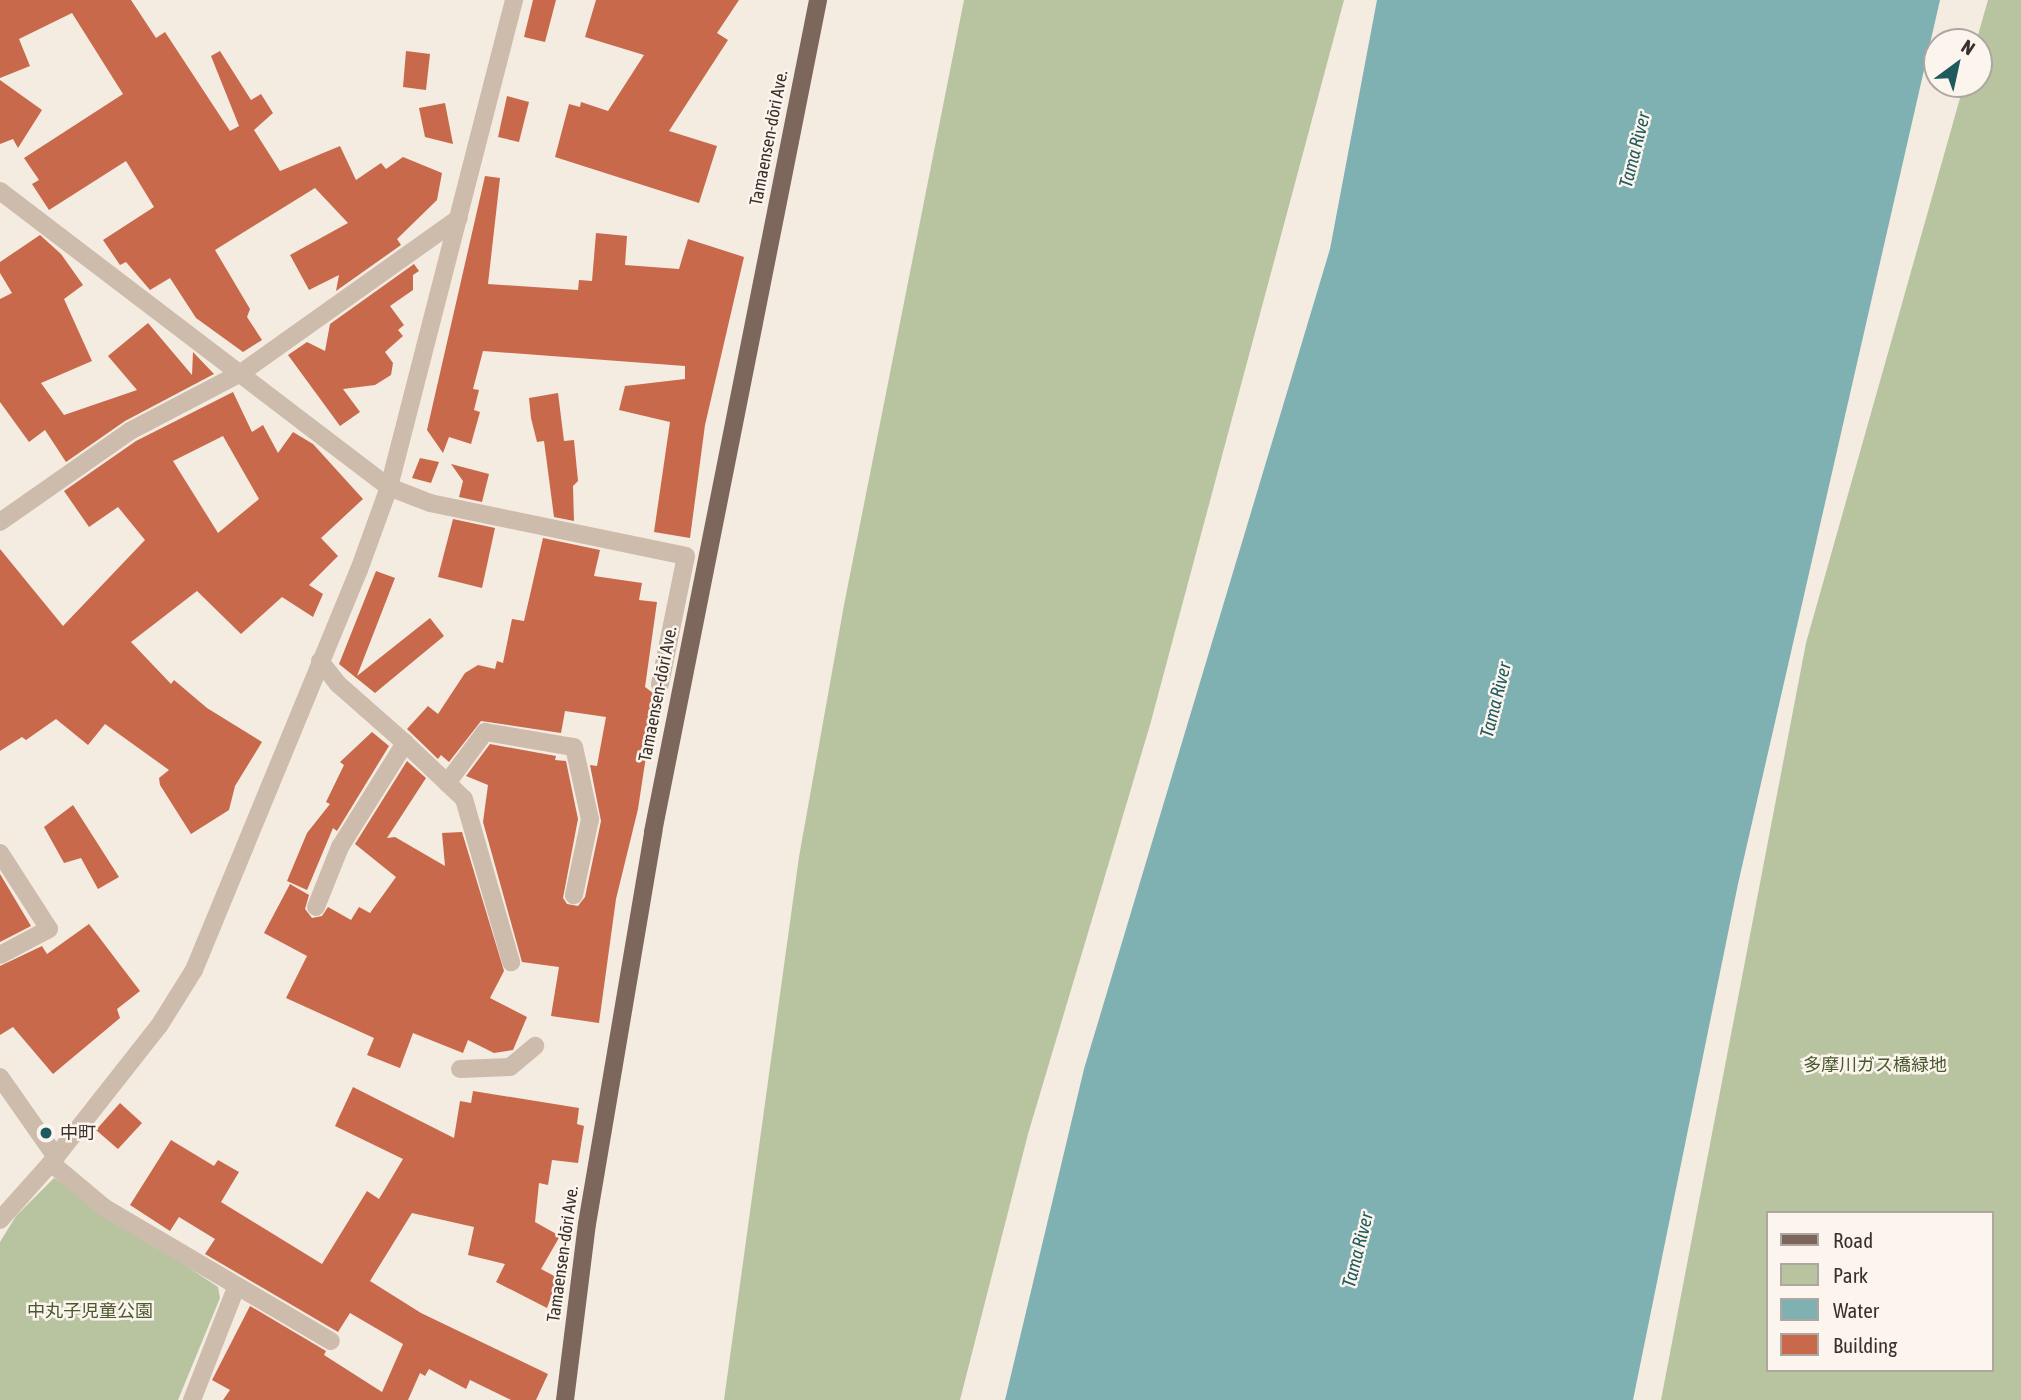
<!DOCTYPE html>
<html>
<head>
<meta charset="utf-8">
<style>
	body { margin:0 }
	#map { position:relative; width:2021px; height:1400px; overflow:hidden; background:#f4ebe1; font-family:"Asap Condensed","Noto Sans JP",sans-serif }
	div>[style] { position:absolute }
	.green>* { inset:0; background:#b8c4a0 }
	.water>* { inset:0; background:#7fb0b2 }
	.building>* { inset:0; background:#c8694b }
	.minor>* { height:18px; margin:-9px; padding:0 9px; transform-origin:9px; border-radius:9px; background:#cdbbac }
	.tertiary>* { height:18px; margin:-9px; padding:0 9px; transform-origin:9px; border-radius:9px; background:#cdbbac }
	.primary>* { height:18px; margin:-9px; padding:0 9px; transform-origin:9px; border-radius:9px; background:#7d675c }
	.dots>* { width:19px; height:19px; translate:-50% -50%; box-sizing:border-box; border:4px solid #fbf5ee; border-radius:50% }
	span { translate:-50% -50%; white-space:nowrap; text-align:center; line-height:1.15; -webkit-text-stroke:5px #fbf5ee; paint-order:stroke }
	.street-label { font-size:18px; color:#3b302b }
	.park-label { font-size:18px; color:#4a5a2e }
	.poi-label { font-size:18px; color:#3b302b }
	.left { translate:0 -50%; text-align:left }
	.water-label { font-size:19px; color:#1f5a5e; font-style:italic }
	.legend { position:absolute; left:1766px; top:1211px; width:228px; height:161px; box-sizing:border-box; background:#fbf5ee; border:2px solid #aea6a0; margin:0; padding:9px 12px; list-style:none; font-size:21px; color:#3b302b }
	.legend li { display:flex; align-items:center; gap:14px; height:35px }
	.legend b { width:35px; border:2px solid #aea6a0 }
	.north { position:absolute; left:1923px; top:28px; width:70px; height:70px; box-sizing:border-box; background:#fbf5ee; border:2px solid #aea6a0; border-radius:50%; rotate:33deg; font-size:19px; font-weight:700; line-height:28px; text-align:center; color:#3b302b }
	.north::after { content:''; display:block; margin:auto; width:24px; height:32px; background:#1f5a5e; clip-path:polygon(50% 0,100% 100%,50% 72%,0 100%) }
</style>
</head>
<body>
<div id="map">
	<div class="green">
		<div style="clip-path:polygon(964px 0,1344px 0,1150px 725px,1028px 1134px,960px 1400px,724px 1400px,799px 857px,844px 605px)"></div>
		<div style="clip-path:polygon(evenodd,1988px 0,2021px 0,2021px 1400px,1661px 1400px,1806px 643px,1964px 84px,1979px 84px,1976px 42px,1988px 0,1767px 1213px,1991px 1213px,1991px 1370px,1767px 1370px,1767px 1213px)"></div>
		<div style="clip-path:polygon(54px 1178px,218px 1287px,220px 1298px,178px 1400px,0 1400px,0 1242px,16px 1216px)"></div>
	</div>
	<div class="water">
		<div style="clip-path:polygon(1377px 0,1940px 0,1738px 884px,1633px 1400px,1005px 1400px,1084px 1069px,1330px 249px)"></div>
	</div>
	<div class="building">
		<div style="clip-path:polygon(0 0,131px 0,156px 38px,165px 32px,230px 131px,239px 126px,211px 56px,220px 51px,251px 100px,261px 94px,273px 113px,254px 130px,280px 171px,340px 146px,356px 180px,381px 163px,386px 169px,403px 157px,442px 173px,437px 200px,397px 239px,401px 245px,336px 291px,339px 275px,309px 290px,290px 255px,348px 223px,315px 188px,215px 250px,250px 309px,247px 317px,262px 340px,243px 352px,196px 318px,170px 278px,150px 290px,126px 262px,120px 265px,103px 240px,154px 207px,126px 161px,49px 210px,32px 184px,39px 180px,24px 158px,123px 94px,72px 13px,19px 39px,30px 66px,0 78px)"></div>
		<div style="clip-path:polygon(533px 0,556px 0,545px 42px,524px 37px)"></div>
		<div style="clip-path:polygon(596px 0,739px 0,717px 33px,728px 40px,669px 131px,717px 146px,699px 203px,555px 157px,569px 104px,580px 107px,581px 102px,608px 111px,644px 55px,585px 37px)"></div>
		<div style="clip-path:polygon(406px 51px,430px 54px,426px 90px,403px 87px)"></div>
		<div style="clip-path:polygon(0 80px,42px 110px,18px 148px,13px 139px,0 144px)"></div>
		<div style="clip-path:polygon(507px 96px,529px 102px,519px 142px,498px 137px)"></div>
		<div style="clip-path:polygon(445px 103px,453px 144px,425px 137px,419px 108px)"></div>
		<div style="clip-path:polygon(485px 176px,500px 178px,488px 284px,578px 290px,579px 280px,592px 281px,596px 233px,627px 236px,625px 265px,679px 269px,688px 239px,744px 257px,705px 425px,690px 538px,654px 532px,670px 422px,619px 410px,625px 386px,685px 379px,685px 366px,483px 351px,473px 389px,479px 390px,474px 410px,480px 412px,471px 444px,449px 437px,443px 453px,427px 430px)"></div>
		<div style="clip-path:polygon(40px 235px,61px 254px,83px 285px,64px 299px,92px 361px,41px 383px,64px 415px,137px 390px,108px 356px,148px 323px,192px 375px,193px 352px,214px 374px,125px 421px,66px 462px,45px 430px,29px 442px,0 402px,0 299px,12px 293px,0 273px,0 262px)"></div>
		<div style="clip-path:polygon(414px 264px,419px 271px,413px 275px,413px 290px,390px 306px,404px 325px,398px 330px,403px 336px,385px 352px,393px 363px,391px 375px,375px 385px,343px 389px,360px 412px,340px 426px,288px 355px,307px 342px,325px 351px,330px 324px)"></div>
		<div style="clip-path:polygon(evenodd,233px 392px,252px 432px,263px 425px,278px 453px,293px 432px,313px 444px,363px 499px,321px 538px,338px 556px,309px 585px,323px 594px,313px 617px,282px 597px,241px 634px,197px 591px,131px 642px,171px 684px,174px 680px,207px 708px,262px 742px,235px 786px,229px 810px,191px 834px,160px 785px,159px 778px,169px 770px,105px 724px,88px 745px,56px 719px,26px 740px,22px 737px,0 751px,0 549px,63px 626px,145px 540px,118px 507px,89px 527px,64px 491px,136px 441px,233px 392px,223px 436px,259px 499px,218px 533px,173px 461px,223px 436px)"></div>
		<div style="clip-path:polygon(558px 393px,564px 441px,574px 440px,578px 481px,573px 486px,574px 521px,554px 517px,544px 441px,537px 442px,531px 418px,529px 398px)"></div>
		<div style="clip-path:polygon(420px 458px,439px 462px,431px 483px,412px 478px)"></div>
		<div style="clip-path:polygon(451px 464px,489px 474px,482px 502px,459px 497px,463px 481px)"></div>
		<div style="clip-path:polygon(453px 519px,495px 528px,482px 588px,438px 577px)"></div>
		<div style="clip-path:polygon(543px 538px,600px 550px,594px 576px,642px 583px,639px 600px,657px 602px,645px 687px,653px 693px,652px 717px,638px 809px,616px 899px,599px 1023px,551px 1016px,559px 967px,522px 962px,483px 822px,488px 785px,466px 776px,490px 744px,556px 756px,555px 760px,566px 761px,578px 819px,563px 898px,567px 904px,578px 906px,585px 897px,601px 821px,590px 765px,597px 766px,606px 717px,565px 711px,561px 733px,481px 721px,449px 762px,441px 755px,438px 759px,407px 729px,428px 706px,438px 714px,465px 673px,478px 665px,495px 669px,497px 661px,503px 663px,512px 619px,524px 621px)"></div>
		<div style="clip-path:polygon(376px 571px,395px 578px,357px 676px,430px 618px,444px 636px,375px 693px,339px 664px)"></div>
		<div style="clip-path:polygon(372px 732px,389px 746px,337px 831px,333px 828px,307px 890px,287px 881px,307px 833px,330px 804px,326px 802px,344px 765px,340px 762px)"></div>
		<div style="clip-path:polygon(407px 761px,426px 778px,387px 838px,395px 837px,445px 866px,442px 833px,462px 832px,504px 971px,490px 998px,527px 1017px,513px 1050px,494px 1053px,468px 1040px,463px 1053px,413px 1033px,400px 1068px,367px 1055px,374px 1038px,286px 998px,307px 956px,264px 933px,290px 884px,309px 895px,305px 909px,312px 918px,322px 916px,328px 907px,351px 920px,359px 907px,370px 913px,396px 877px,355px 844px)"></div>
		<div style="clip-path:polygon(73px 805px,119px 877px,98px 889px,81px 858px,64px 863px,44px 827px)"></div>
		<div style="clip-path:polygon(0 874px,31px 926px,0 942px)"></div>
		<div style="clip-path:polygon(89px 924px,140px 991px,117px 1009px,120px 1018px,53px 1074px,13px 1027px,0 1035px,0 966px,42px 946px,47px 954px)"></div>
		<div style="clip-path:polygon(353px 1087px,454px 1138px,460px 1101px,471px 1103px,473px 1091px,579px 1108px,577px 1124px,584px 1126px,578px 1163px,552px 1160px,548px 1185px,539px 1183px,535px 1222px,560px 1236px,541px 1269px,558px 1278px,547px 1308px,496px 1282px,505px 1264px,468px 1255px,474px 1227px,412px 1213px,370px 1281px,421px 1313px,548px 1374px,536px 1400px,511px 1400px,470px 1380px,466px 1389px,429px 1369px,425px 1376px,420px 1373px,408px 1400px,223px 1400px,230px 1390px,212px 1380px,250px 1306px,326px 1351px,324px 1355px,382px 1392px,403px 1344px,350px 1313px,338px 1332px,205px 1254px,215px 1239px,179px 1217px,170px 1231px,130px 1205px,171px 1140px,214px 1166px,218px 1160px,239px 1172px,221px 1202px,322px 1264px,367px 1191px,379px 1199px,403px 1159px,335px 1126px)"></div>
		<div style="clip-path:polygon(120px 1103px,142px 1123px,118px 1149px,96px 1130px)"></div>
	</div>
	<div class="minor">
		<div style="left:0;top:191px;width:489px;rotate:37.3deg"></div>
		<div style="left:389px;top:487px;width:44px;rotate:21.3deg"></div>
		<div style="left:430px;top:503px;width:261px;rotate:11.7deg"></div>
		<div style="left:686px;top:556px;width:131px;rotate:101.5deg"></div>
		<div style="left:0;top:522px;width:159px;rotate:-35deg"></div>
		<div style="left:130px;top:431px;width:125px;rotate:-27.6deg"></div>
		<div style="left:241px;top:373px;width:267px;rotate:-35.4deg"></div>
		<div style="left:320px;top:661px;width:29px;rotate:52deg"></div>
		<div style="left:338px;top:684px;width:89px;rotate:41.4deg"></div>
		<div style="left:447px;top:783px;width:64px;rotate:-53.3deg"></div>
		<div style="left:485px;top:732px;width:90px;rotate:9.6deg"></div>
		<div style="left:574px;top:747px;width:74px;rotate:77.5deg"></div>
		<div style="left:590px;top:819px;width:78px;rotate:101.9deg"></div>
		<div style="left:0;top:853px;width:90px;rotate:57.2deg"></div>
		<div style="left:49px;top:929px;width:55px;rotate:152deg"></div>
		<div style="left:316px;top:907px;width:65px;rotate:-68.2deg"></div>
		<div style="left:340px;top:847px;width:123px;rotate:-58deg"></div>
		<div style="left:405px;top:743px;width:81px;rotate:43.5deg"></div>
		<div style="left:464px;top:799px;width:170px;rotate:73.9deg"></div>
		<div style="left:460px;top:1069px;width:50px;rotate:-2.3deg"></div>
		<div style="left:510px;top:1067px;width:33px;rotate:-40deg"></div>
		<div style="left:0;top:1077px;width:98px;rotate:55deg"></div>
		<div style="left:51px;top:1163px;width:70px;rotate:39.8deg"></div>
		<div style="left:105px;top:1208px;width:262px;rotate:30.5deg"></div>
		<div style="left:192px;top:1400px;width:120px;rotate:-68.6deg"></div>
	</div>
	<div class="tertiary">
		<div style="left:0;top:1220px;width:76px;rotate:-48.2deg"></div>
		<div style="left:51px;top:1163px;width:174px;rotate:-51.8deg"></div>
		<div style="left:159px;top:1026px;width:66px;rotate:-58deg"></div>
		<div style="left:194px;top:970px;width:433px;rotate:-67.6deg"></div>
		<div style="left:359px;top:570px;width:88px;rotate:-70.1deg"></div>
		<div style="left:389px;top:487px;width:503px;rotate:-75.6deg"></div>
	</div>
	<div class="primary">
		<div style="left:565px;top:1400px;width:177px;rotate:-82.9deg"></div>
		<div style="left:587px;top:1224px;width:398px;rotate:-80.4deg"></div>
		<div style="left:653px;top:832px;width:848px;rotate:-78.78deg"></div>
	</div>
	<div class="dots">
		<div style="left:46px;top:1133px;background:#1f5a5e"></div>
	</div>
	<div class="street-label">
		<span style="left:769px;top:138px;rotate:-79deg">Tamaensen-dōri Ave.</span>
		<span style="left:658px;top:694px;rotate:-79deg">Tamaensen-dōri Ave.</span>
		<span style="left:563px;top:1254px;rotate:-82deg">Tamaensen-dōri Ave.</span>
	</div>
	<div class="park-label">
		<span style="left:1875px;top:1065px">多摩川ガス橋緑地</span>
		<span style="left:90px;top:1311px">中丸子児童公園</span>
	</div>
	<div class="poi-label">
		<span class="left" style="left:60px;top:1133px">中町</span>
	</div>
	<div class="water-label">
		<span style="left:1635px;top:150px;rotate:-76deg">Tama River</span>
		<span style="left:1496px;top:700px;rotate:-76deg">Tama River</span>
		<span style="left:1358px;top:1250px;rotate:-76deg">Tama River</span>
	</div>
	<ul class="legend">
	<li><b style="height:9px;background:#7d675c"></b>Road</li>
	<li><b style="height:19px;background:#b8c4a0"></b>Park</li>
	<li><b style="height:19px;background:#7fb0b2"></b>Water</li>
	<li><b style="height:19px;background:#c8694b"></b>Building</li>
	</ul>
	<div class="north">N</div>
</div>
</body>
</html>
